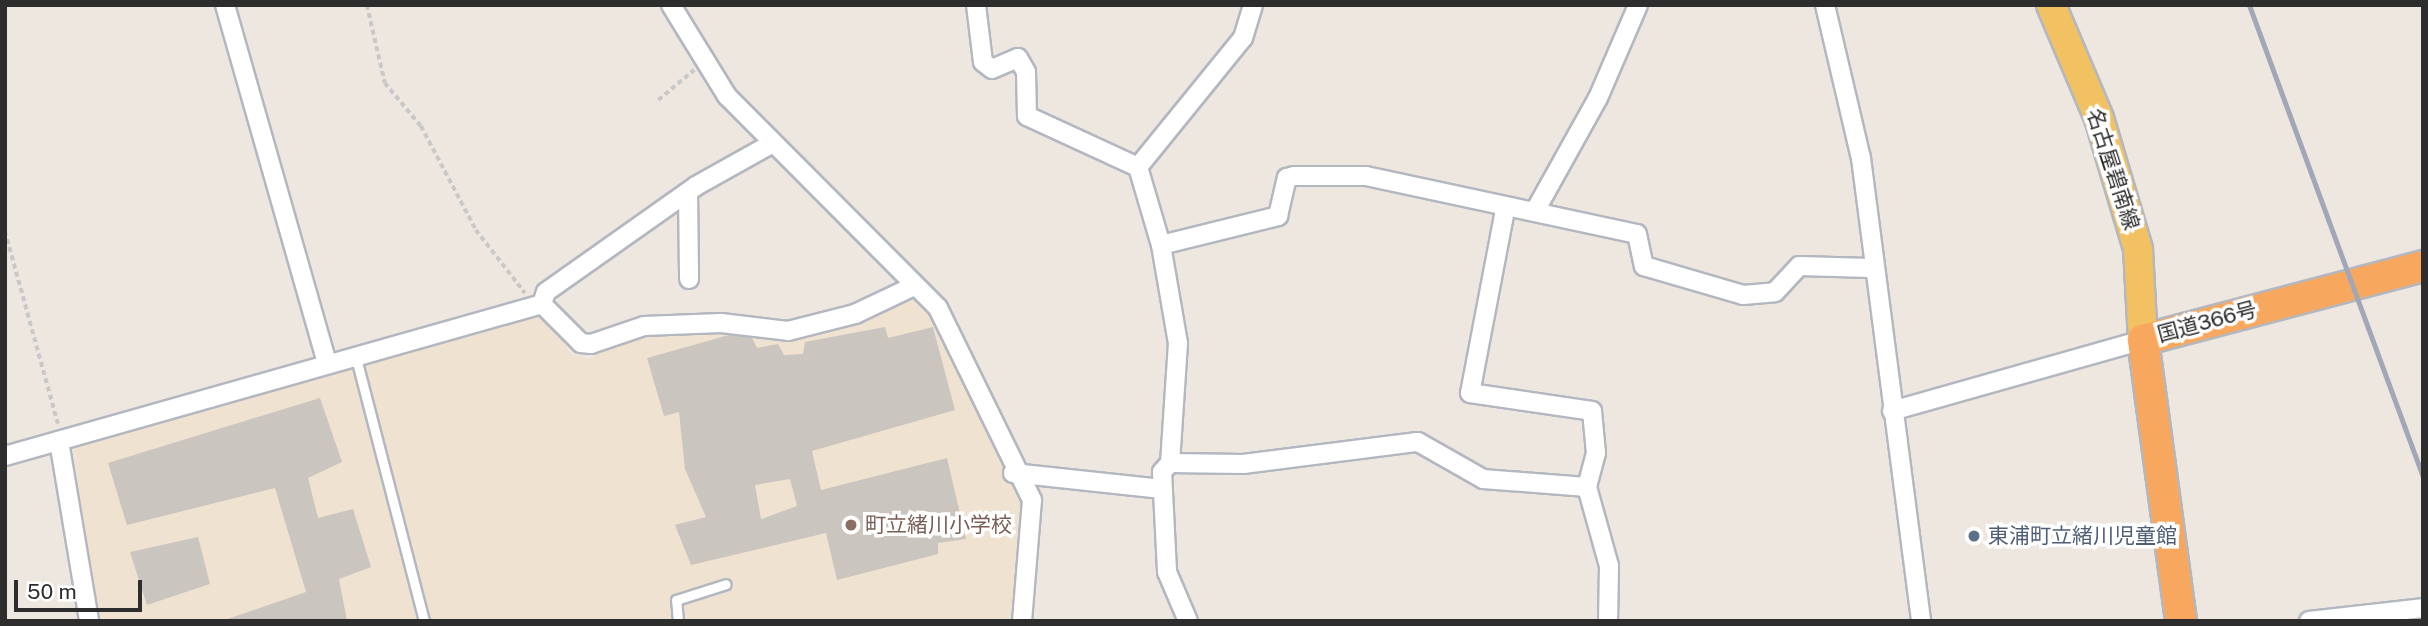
<!DOCTYPE html>
<html>
<head>
<meta charset="utf-8">
<style>
	body { margin:0 }
	#map { position:relative; width:2428px; height:626px; overflow:hidden; background:#eee7e0; font-family:"Public Sans","Noto Sans JP",sans-serif }
	div>[style] { position:absolute }
	.education>* { inset:0; background:#f0e2d0 }
	.building>* { inset:0; background:#cac5be }
	.path>* { height:3.5px; margin-top:-1.75px; transform-origin:0; background:repeating-linear-gradient(90deg,#c8c8c8 0 5px,transparent 0 8.5px) }
	.roads { filter:drop-shadow(2px 0 #b3b7c0) drop-shadow(-2px 0 #b3b7c0) drop-shadow(0 2px #b3b7c0) drop-shadow(0 -2px #b3b7c0) }
	.service>* { height:9px; margin:-4.5px; padding:0 4.5px; transform-origin:4.5px; border-radius:4.5px; background:#fff }
	.minor>* { height:18px; margin:-9px; padding:0 9px; transform-origin:9px; border-radius:9px; background:#fff }
	.primary>* { height:28px; margin:-14px; padding:0 14px; transform-origin:14px; border-radius:14px; background:#f2c161 }
	.trunk>* { height:30px; margin:-15px; padding:0 15px; transform-origin:15px; border-radius:15px; background:#f8a85e }
	.rail>* { height:5px; margin:-2.5px; padding:0 2.5px; transform-origin:2.5px; border-radius:2.5px; background:#a2a7b7 }
	.dots>* { width:19px; height:19px; translate:-50% -50%; box-sizing:border-box; border:4px solid #fff; border-radius:50% }
	span { translate:-50% -50%; white-space:nowrap; text-align:center; line-height:1.15; -webkit-text-stroke:7px #fff; paint-order:stroke }
	.street-label { font-size:21px; color:#2d2d2d }
	.education-label { font-size:21px; color:#785e54 }
	.left { translate:0 -50%; text-align:left }
	.service-label { font-size:21px; color:#4e5e75 }
	.frame { position:absolute; inset:0; border:7px solid #2d2d2d; pointer-events:none }
	.scale { position:absolute; left:14px; top:580px; width:128px; height:32px; box-sizing:border-box; border:4px solid #2d2d2d; border-top:0; padding-left:9px; font-size:21px; line-height:24px; white-space:nowrap; color:#2d2d2d; -webkit-text-stroke:5px #fff; paint-order:stroke }
</style>
</head>
<body>
<div id="map">
	<div class="education">
		<div style="clip-path:polygon(914px 300px,928px 307px,1023px 503px,1012px 621px,97px 621px,73px 447px,536px 317px,546px 320px,571px 354px,588px 359px,645px 331px,721px 329px,780px 340px)"></div>
	</div>
	<div class="building">
		<div style="clip-path:polygon(evenodd,885px 327px,888px 338px,933px 327px,955px 410px,812px 451px,821px 490px,947px 458px,966px 539px,938px 543px,938px 554px,837px 580px,826px 533px,691px 565px,675px 525px,706px 517px,685px 469px,679px 412px,664px 416px,647px 358px,729px 335px,752px 338px,757px 348px,778px 344px,784px 355px,803px 354px,805px 342px,885px 327px,790px 479px,797px 506px,761px 519px,755px 485px,790px 479px)"></div>
		<div style="clip-path:polygon(320px 398px,342px 462px,308px 478px,318px 518px,353px 509px,371px 567px,339px 579px,347px 621px,222px 621px,306px 592px,275px 488px,127px 525px,108px 463px)"></div>
		<div style="clip-path:polygon(198px 537px,210px 584px,147px 605px,130px 552px)"></div>
	</div>
	<div class="path">
		<div style="left:367px;top:5px;width:80px;rotate:77deg"></div>
		<div style="left:385px;top:83px;width:56px;rotate:50.1deg"></div>
		<div style="left:421px;top:126px;width:118px;rotate:62.1deg"></div>
		<div style="left:476px;top:230px;width:80px;rotate:52.1deg"></div>
		<div style="left:658px;top:100px;width:47px;rotate:-39.8deg"></div>
		<div style="left:5px;top:231px;width:200px;rotate:74.6deg"></div>
	</div>
	<div class="roads">
		<div class="service">
			<div style="left:356px;top:358px;width:272px;rotate:75.5deg"></div>
			<div style="left:678px;top:621px;width:21px;rotate:-95deg"></div>
			<div style="left:676px;top:600px;width:52px;rotate:-17.7deg"></div>
		</div>
		<div class="minor">
			<div style="left:225px;top:5px;width:373px;rotate:74.1deg"></div>
			<div style="left:671px;top:5px;width:107px;rotate:58.4deg"></div>
			<div style="left:727px;top:96px;width:299px;rotate:45.1deg"></div>
			<div style="left:938px;top:308px;width:214px;rotate:63.9deg"></div>
			<div style="left:1032px;top:500px;width:121px;rotate:94.7deg"></div>
			<div style="left:976px;top:5px;width:57px;rotate:83deg"></div>
			<div style="left:983px;top:62px;width:11px;rotate:38deg"></div>
			<div style="left:992px;top:69px;width:28px;rotate:-23deg"></div>
			<div style="left:1018px;top:58px;width:16px;rotate:60deg"></div>
			<div style="left:1026px;top:72px;width:44px;rotate:88.7deg"></div>
			<div style="left:1027px;top:116px;width:122px;rotate:24.7deg"></div>
			<div style="left:1825px;top:5px;width:157px;rotate:76.8deg"></div>
			<div style="left:1861px;top:158px;width:467px;rotate:82.6deg"></div>
			<div style="left:1138px;top:167px;width:81px;rotate:73.6deg"></div>
			<div style="left:1161px;top:245px;width:99px;rotate:80.2deg"></div>
			<div style="left:1178px;top:343px;width:120px;rotate:93.8deg"></div>
			<div style="left:1170px;top:463px;width:12px;rotate:132deg"></div>
			<div style="left:1162px;top:472px;width:100px;rotate:87.1deg"></div>
			<div style="left:1167px;top:572px;width:53px;rotate:66.8deg"></div>
			<div style="left:1138px;top:167px;width:166px;rotate:-50.9deg"></div>
			<div style="left:1243px;top:38px;width:34px;rotate:-73deg"></div>
			<div style="left:688px;top:192px;width:87px;rotate:89.3deg"></div>
			<div style="left:1505px;top:210px;width:186px;rotate:100.8deg"></div>
			<div style="left:1470px;top:393px;width:123px;rotate:8.4deg"></div>
			<div style="left:1592px;top:411px;width:42px;rotate:84.6deg"></div>
			<div style="left:1596px;top:453px;width:35px;rotate:105deg"></div>
			<div style="left:1535px;top:211px;width:129px;rotate:-60.9deg"></div>
			<div style="left:1598px;top:98px;width:101px;rotate:-66.7deg"></div>
			<div style="left:1161px;top:245px;width:121px;rotate:-13.9deg"></div>
			<div style="left:1278px;top:216px;width:39px;rotate:-77deg"></div>
			<div style="left:1287px;top:178px;width:7px;rotate:-16deg"></div>
			<div style="left:1294px;top:176px;width:72px"></div>
			<div style="left:1366px;top:176px;width:277px;rotate:12.1deg"></div>
			<div style="left:1637px;top:234px;width:33px;rotate:78deg"></div>
			<div style="left:1644px;top:266px;width:103px;rotate:16.3deg"></div>
			<div style="left:1743px;top:295px;width:32px;rotate:-5deg"></div>
			<div style="left:1775px;top:292px;width:35px;rotate:-47deg"></div>
			<div style="left:1799px;top:266px;width:72px;rotate:1.6deg"></div>
			<div style="left:543px;top:301px;width:9px;rotate:-72deg"></div>
			<div style="left:546px;top:292px;width:184px;rotate:-35.2deg"></div>
			<div style="left:696px;top:186px;width:88px;rotate:-29.2deg"></div>
			<div style="left:1892px;top:411px;width:261px;rotate:-15.8deg"></div>
			<div style="left:59px;top:441px;width:182px;rotate:80.5deg"></div>
			<div style="left:5px;top:456px;width:558px;rotate:-15.8deg"></div>
			<div style="left:542px;top:304px;width:55px;rotate:45deg"></div>
			<div style="left:581px;top:343px;width:10px;rotate:6deg"></div>
			<div style="left:591px;top:344px;width:56px;rotate:-18.8deg"></div>
			<div style="left:644px;top:326px;width:77px;rotate:-2.2deg"></div>
			<div style="left:721px;top:323px;width:67px;rotate:6.8deg"></div>
			<div style="left:788px;top:331px;width:69px;rotate:-14.2deg"></div>
			<div style="left:855px;top:314px;width:65px;rotate:-25.4deg"></div>
			<div style="left:1170px;top:463px;width:73px;rotate:0.8deg"></div>
			<div style="left:1243px;top:464px;width:176px;rotate:-7.2deg"></div>
			<div style="left:1418px;top:442px;width:75px;rotate:29.6deg"></div>
			<div style="left:1483px;top:479px;width:104px;rotate:4.4deg"></div>
			<div style="left:1587px;top:487px;width:82px;rotate:74.4deg"></div>
			<div style="left:1609px;top:566px;width:55px;rotate:91deg"></div>
			<div style="left:1013px;top:473px;width:150px;rotate:6.1deg"></div>
			<div style="left:2309px;top:621px;width:115px;rotate:-6.5deg"></div>
		</div>
		<div class="primary">
			<div style="left:2051px;top:5px;width:123px;rotate:67deg"></div>
			<div style="left:2099px;top:118px;width:137px;rotate:73.4deg"></div>
			<div style="left:2138px;top:249px;width:91px;rotate:86.9deg"></div>
		</div>
		<div class="trunk">
			<div style="left:2181px;top:621px;width:284px;rotate:-97.7deg"></div>
			<div style="left:2143px;top:340px;width:290px;rotate:-14.8deg"></div>
		</div>
	</div>
	<div class="rail">
		<div style="left:2249px;top:5px;width:503px;rotate:69.76deg"></div>
	</div>
	<div class="dots">
		<div style="left:851px;top:525px;background:#8d6e63"></div>
		<div style="left:1974px;top:536px;background:#5c6f8a"></div>
	</div>
	<div class="street-label">
		<span style="left:2113px;top:169px;rotate:72deg">名古屋碧南線</span>
		<span style="left:2207px;top:322px;rotate:-15deg">国道366号</span>
	</div>
	<div class="education-label">
		<span class="left" style="left:865px;top:525px">町立緒川小学校</span>
	</div>
	<div class="service-label">
		<span class="left" style="left:1988px;top:536px">東浦町立緒川児童館</span>
	</div>
	<div class="frame"></div>
	<div class="scale">50 m</div>
</div>
</body>
</html>
